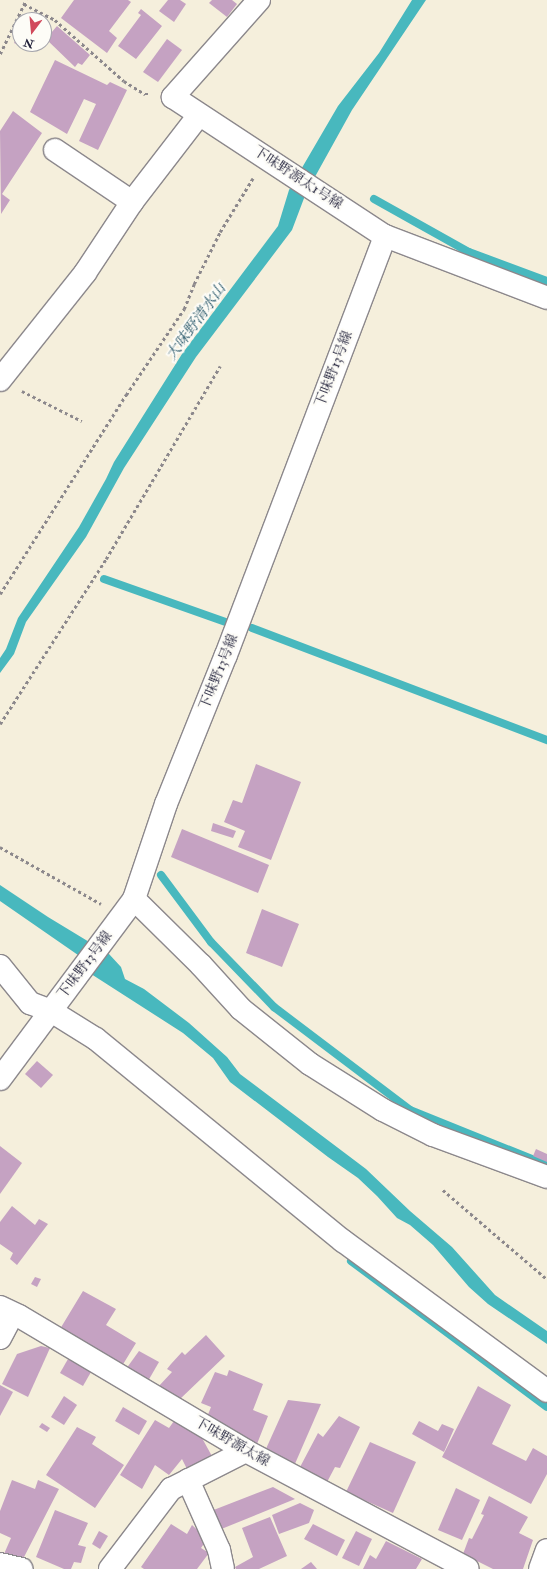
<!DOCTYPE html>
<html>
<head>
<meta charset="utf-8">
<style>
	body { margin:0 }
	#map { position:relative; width:547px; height:1569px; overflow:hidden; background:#f5efdc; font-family:"IM FELL Double Pica","Noto Serif JP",serif }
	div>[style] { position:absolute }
	.water>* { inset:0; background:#48b8be }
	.stream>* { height:8px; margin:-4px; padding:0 4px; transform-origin:4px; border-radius:4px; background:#48b8be }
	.building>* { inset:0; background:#c5a2c2 }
	.path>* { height:2.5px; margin-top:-1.25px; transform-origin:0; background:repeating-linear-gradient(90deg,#8c888c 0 3px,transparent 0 6px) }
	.roads { filter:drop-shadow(1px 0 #8c888c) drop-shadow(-1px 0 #8c888c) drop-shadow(0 1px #8c888c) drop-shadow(0 -1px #8c888c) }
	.minor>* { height:22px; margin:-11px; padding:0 11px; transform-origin:11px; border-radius:11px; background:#fff }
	span { translate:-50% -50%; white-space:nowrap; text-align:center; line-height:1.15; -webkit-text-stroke:4px #fdfcf7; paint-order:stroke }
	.street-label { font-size:14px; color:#22223b }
	.water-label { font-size:15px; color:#315e6f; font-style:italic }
	.north { position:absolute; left:12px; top:12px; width:40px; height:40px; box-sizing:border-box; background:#fdfcf7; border:1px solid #a5a5ac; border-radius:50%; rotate:196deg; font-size:11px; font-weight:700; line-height:16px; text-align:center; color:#22223b }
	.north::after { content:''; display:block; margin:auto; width:14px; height:18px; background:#d1495b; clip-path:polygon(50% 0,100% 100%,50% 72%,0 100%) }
</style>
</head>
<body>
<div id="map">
	<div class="water">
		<div style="clip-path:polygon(412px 0,426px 0,352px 110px,306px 193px,292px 230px,196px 357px,124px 468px,86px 537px,26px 622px,14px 654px,0 673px,0 658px,6px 649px,18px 618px,79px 527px,106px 479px,114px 462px,182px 354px,278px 226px,289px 190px,338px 106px,379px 53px)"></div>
		<div style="clip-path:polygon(0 885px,48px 917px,109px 954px,121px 967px,125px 979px,144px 989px,189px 1023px,227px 1057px,240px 1074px,366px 1169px,410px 1211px,452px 1247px,495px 1295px,547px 1331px,547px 1344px,488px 1304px,469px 1287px,433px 1245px,410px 1225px,397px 1218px,377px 1196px,358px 1178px,328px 1157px,230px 1082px,213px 1058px,183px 1033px,88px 972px,78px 955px,0 901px)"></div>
	</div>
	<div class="stream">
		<div style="left:374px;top:199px;width:109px;rotate:29.2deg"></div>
		<div style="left:469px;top:252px;width:83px;rotate:20.4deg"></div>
		<div style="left:104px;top:579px;width:132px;rotate:19.5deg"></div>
		<div style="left:252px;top:628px;width:316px;rotate:20.8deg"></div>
		<div style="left:161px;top:875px;width:84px;rotate:53.3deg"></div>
		<div style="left:211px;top:942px;width:91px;rotate:45.9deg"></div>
		<div style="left:274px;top:1007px;width:171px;rotate:37.1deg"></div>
		<div style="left:410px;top:1110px;width:148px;rotate:21.9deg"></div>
		<div style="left:351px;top:1261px;width:244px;rotate:36.7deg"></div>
	</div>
	<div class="building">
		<div style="clip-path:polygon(74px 0,128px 0,131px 2px,109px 31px,117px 38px,107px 53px,61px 18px)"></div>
		<div style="clip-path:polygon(168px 0,180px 0,186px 4px,174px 22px,159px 11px)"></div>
		<div style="clip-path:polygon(212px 0,232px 0,237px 4px,227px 17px,209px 3px)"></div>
		<div style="clip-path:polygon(141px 9px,162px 26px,136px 59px,118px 46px,141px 15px,138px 13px)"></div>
		<div style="clip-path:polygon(27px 14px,41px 20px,24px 20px)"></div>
		<div style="clip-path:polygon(57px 26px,90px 55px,82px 65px,78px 63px,75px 67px,46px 39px)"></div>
		<div style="clip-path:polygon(20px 30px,20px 44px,33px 44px,30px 50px,14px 43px)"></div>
		<div style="clip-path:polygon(167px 39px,182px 50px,158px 82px,143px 72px)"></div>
		<div style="clip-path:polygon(55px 60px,107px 85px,110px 82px,127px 90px,98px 150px,79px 141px,96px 104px,84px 99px,67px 134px,30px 112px)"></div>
		<div style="clip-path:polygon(13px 111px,42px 133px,2px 194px,10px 200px,1px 214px,0 131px)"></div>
		<div style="clip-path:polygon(256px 764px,301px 782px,271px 860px,238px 847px,245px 831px,224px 822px,233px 800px,242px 803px)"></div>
		<div style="clip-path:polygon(213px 823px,236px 831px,233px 838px,211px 831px)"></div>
		<div style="clip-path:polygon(182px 829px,269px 865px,258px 893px,171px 857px)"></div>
		<div style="clip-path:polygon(262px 909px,299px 924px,282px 967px,246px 953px)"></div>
		<div style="clip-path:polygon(37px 1061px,53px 1075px,41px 1088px,25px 1074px)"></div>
		<div style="clip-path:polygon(0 1146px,22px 1163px,0 1194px)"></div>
		<div style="clip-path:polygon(536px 1149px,547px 1154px,547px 1162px,533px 1156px)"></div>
		<div style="clip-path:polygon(12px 1206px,35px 1225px,39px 1219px,48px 1224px,17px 1265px,10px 1259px,13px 1253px,0 1244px,0 1222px)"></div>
		<div style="clip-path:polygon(35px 1277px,41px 1279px,37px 1287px,31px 1284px)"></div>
		<div style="clip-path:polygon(83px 1291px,116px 1309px,106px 1325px,136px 1343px,122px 1366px,60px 1329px)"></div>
		<div style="clip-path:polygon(206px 1335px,225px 1356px,179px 1400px,158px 1387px,172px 1372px,167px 1369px,171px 1364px,182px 1352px,185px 1355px)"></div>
		<div style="clip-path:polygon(41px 1346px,50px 1348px,28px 1397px,2px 1384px,17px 1354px)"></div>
		<div style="clip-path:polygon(139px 1351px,159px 1362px,148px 1381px,126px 1369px)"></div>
		<div style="clip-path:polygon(68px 1359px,91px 1372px,83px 1386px,60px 1373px)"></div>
		<div style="clip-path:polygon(229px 1370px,263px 1384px,253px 1410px,268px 1416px,257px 1444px,207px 1417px,211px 1407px,201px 1403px,215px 1372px,227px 1376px)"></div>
		<div style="clip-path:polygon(0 1385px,13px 1392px,0 1416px)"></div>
		<div style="clip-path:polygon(478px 1386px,511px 1405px,492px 1444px,526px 1461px,533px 1448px,547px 1456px,547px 1474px,531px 1504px,442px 1457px)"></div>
		<div style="clip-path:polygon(64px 1396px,77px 1405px,64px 1425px,51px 1417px)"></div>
		<div style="clip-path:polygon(288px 1400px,321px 1404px,294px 1466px,265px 1451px)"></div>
		<div style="clip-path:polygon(123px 1407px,147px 1421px,139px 1435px,115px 1421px)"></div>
		<div style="clip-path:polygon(339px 1416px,360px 1427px,340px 1468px,335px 1467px,326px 1484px,299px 1469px,318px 1433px,323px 1437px)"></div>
		<div style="clip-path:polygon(155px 1420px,169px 1428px,174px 1421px,202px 1438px,213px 1458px,187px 1469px,182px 1459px,169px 1475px,155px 1465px,142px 1489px,120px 1475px)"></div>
		<div style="clip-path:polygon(419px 1421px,438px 1431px,442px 1424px,454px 1429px,444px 1452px,412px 1434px)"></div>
		<div style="clip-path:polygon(42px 1423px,50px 1428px,47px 1432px,39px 1427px)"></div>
		<div style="clip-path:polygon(77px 1427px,96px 1437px,92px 1444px,124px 1465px,95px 1508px,46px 1475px)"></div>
		<div style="clip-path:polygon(370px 1442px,416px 1462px,393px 1513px,346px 1492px)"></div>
		<div style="clip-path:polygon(12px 1480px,35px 1489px,38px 1480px,59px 1489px,23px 1559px,4px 1554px,11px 1538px,0 1533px,0 1511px)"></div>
		<div style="clip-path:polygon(273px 1487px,295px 1499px,219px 1530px,211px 1511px)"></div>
		<div style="clip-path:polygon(456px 1488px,480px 1500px,462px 1540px,438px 1530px)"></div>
		<div style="clip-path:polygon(489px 1496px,528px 1517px,519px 1533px,533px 1540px,523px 1569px,493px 1569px,463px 1554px,469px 1538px,472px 1539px,484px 1515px,481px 1514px)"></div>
		<div style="clip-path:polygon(300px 1503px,314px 1510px,309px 1523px,279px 1534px,272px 1515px)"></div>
		<div style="clip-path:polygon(55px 1510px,88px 1523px,78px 1545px,86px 1547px,81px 1563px,74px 1562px,71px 1569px,64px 1569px,36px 1557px)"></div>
		<div style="clip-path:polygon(270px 1517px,287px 1556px,259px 1569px,236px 1569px,235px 1567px,253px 1557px,242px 1528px)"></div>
		<div style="clip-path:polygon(171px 1524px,187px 1534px,192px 1525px,207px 1539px,201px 1548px,209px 1553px,197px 1569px,144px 1569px,141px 1567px)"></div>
		<div style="clip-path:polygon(313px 1524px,345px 1540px,337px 1556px,304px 1539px)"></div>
		<div style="clip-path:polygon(99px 1531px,108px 1536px,100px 1549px,92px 1544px)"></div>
		<div style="clip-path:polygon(356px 1531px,372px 1539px,359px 1566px,342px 1558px)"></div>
		<div style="clip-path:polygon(386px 1541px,422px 1559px,416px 1569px,363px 1569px,370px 1555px,376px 1559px)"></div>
		<div style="clip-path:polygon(311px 1562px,317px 1569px,301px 1569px)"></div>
	</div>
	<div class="path">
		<div style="left:24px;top:4px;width:35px;rotate:27deg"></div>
		<div style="left:55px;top:20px;width:92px;rotate:41.5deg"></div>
		<div style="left:124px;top:81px;width:25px;rotate:32deg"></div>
		<div style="left:145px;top:94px;width:4px"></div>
		<div style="left:0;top:54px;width:60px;rotate:-64.3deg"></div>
		<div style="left:22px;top:391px;width:67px;rotate:26.6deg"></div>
		<div style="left:0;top:594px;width:236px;rotate:-57.7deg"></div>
		<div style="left:126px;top:395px;width:104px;rotate:-56deg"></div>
		<div style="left:184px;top:309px;width:27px;rotate:-68deg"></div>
		<div style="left:194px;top:284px;width:58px;rotate:-63.4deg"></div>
		<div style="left:220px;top:232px;width:63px;rotate:-58.6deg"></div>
		<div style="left:0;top:724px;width:196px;rotate:-57.3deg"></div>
		<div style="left:106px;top:559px;width:224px;rotate:-59.4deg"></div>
		<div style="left:0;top:847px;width:116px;rotate:29.4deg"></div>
		<div style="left:443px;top:1190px;width:137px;rotate:40.6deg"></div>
	</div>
	<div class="roads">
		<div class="minor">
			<div style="left:259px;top:0;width:130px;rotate:131.6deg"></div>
			<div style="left:173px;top:97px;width:254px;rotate:33.3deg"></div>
			<div style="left:385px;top:236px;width:173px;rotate:20.9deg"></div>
			<div style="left:55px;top:150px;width:93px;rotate:34deg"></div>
			<div style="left:0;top:380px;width:137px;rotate:-51.5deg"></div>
			<div style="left:85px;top:273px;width:85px;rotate:-56.5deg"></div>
			<div style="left:132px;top:202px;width:110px;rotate:-52.4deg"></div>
			<div style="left:134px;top:899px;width:94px;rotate:44.6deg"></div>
			<div style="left:201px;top:965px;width:59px;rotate:47.7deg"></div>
			<div style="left:241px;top:1009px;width:88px;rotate:38.6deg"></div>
			<div style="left:310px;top:1064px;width:86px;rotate:32.2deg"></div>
			<div style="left:383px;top:1110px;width:56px;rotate:26.6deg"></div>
			<div style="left:433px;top:1135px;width:121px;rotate:20.2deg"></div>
			<div style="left:0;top:966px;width:48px;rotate:51deg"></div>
			<div style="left:30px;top:1003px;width:22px;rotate:21deg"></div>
			<div style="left:51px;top:1011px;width:53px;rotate:31.9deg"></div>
			<div style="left:96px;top:1039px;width:319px;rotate:39.3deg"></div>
			<div style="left:343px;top:1241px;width:253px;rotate:36.3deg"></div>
			<div style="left:0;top:1079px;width:224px;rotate:-53.3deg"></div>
			<div style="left:134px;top:899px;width:100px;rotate:-71.4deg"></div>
			<div style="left:166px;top:804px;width:161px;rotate:-68.1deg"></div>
			<div style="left:226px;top:655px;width:448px;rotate:-69.2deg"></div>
			<div style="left:0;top:1307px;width:21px;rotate:25deg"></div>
			<div style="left:19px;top:1316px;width:264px;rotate:30.7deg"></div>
			<div style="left:246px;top:1451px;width:251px;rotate:28deg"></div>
			<div style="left:0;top:1338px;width:27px;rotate:-62deg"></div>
			<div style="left:188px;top:1480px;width:77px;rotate:66.1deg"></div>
			<div style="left:219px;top:1550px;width:19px;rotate:78deg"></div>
			<div style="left:0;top:1564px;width:22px;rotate:13deg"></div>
			<div style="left:110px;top:1569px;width:101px;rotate:-52.7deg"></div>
			<div style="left:171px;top:1489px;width:84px;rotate:-26.9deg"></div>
			<div style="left:540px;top:1569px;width:20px;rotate:-70deg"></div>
		</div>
	</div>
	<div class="street-label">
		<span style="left:298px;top:178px;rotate:33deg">下味野源太1号線</span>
		<span style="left:334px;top:369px;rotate:-69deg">下味野13号線</span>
		<span style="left:219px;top:672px;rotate:-68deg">下味野13号線</span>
		<span style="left:85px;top:965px;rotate:-53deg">下味野13号線</span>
		<span style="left:232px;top:1442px;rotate:30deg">下味野源太線</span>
	</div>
	<div class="water-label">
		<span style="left:196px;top:322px;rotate:-54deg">大味野清水山</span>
	</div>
	<div class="north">N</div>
</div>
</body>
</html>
